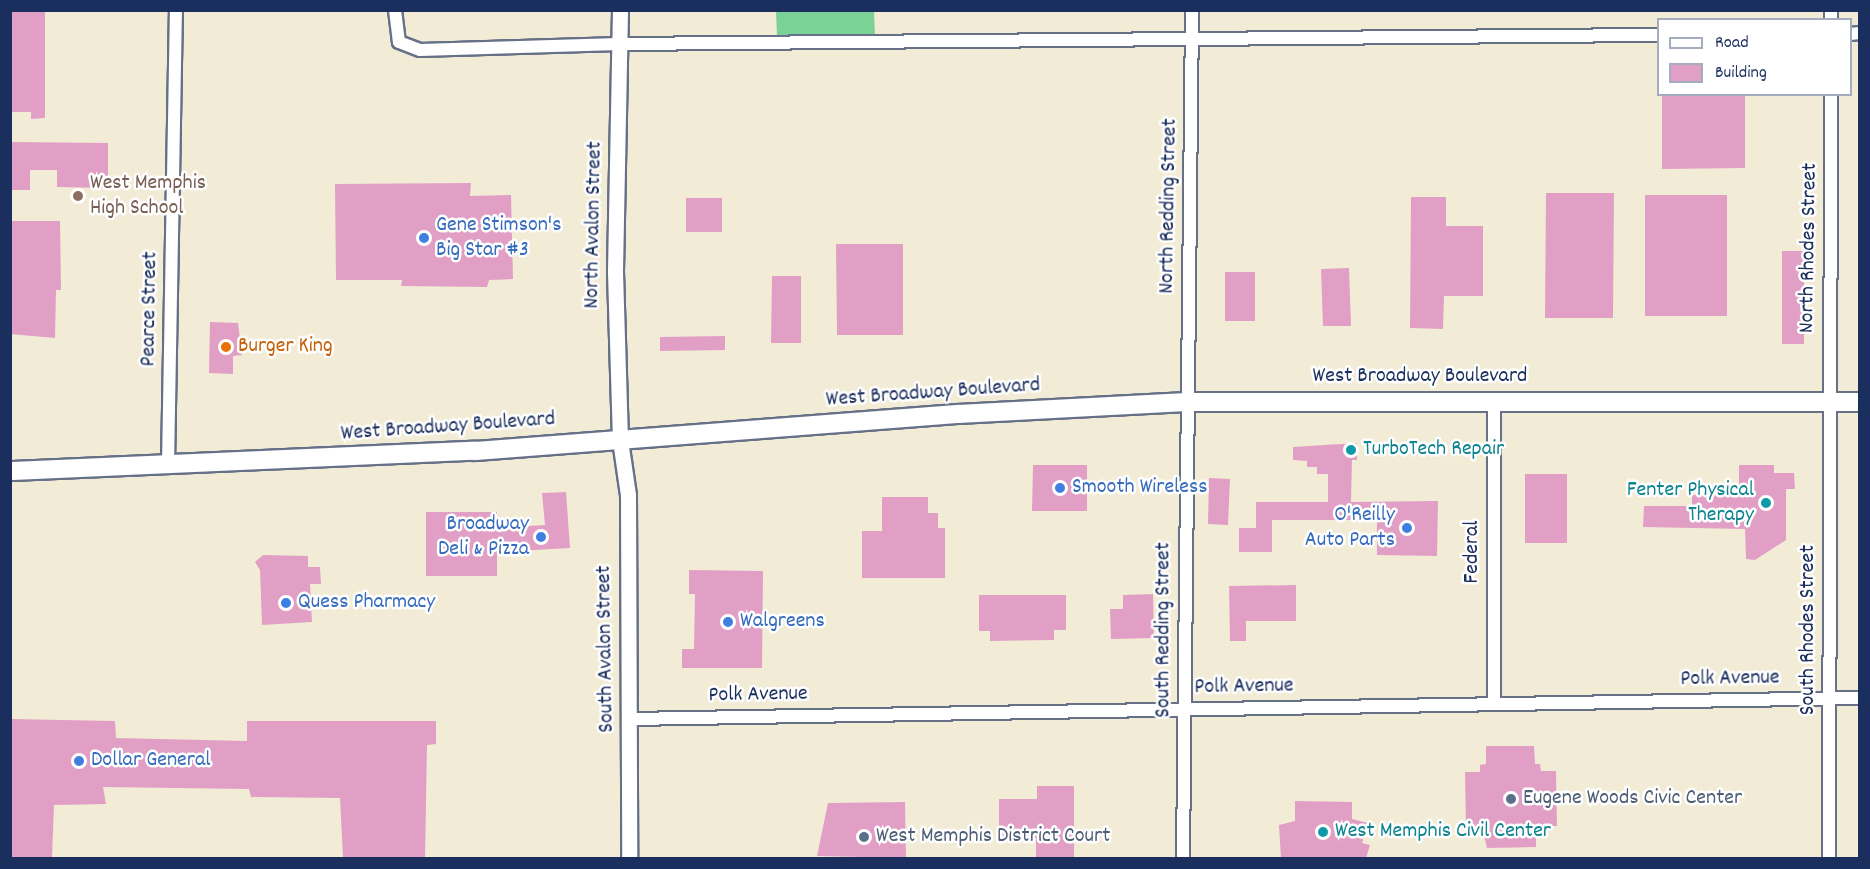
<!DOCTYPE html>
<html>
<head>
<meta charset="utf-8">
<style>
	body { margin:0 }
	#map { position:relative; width:1870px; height:869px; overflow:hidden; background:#f2ecd7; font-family:Dekko,sans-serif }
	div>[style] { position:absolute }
	.green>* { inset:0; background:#7bd296 }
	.building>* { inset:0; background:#e19fc5 }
	.roads { filter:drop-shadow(2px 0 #667188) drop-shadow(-2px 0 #667188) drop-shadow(0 2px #667188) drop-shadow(0 -2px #667188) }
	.minor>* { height:12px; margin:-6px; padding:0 6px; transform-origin:6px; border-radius:6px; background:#fff }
	.tertiary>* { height:15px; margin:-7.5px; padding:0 7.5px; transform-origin:7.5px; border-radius:7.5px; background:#fff }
	.primary>* { height:18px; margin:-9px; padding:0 9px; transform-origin:9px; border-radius:9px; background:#fff }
	.dots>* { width:16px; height:16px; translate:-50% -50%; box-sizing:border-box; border:3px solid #fff; border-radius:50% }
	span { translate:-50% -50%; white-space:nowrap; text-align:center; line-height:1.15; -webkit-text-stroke:5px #fff; paint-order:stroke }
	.education-label { font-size:22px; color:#785e54 }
	.left { translate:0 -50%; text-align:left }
	.street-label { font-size:22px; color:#1b2f5e }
	.shop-label { font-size:22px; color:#366cbe }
	.right { translate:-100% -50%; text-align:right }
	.food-label { font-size:22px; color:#c56008 }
	.culture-label { font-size:22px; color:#0d838f }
	.service-label { font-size:22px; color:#4e5e75 }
	.frame { position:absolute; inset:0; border:12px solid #1b2f5e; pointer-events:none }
	.legend { position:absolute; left:1657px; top:18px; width:195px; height:78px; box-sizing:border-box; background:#fff; border:2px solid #a4acbf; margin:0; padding:8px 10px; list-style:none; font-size:18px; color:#1b2f5e }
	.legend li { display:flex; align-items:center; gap:12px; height:30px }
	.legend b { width:30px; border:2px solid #a4acbf }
</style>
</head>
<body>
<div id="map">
	<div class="green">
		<div style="clip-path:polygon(776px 11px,874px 11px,875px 35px,777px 37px)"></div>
	</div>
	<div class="building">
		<div style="clip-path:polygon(10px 10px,45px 10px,45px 118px,31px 119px,31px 112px,10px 112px)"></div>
		<div style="clip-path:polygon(1662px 94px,1745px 94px,1745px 168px,1662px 169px)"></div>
		<div style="clip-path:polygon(10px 142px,108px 143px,108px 188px,57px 187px,57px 170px,30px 170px,30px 190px,10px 190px)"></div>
		<div style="clip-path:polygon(471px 183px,470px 196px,511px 195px,513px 279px,489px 280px,487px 287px,401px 286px,402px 280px,336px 280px,335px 184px)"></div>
		<div style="clip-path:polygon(1546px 193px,1614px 193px,1613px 318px,1545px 318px)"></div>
		<div style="clip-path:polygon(1645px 195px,1727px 195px,1727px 316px,1645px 316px)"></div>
		<div style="clip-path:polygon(1411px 197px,1446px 197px,1446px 226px,1483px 226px,1483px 296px,1444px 296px,1443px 329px,1410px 328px)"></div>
		<div style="clip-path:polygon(686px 198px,722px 198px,722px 232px,686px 232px)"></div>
		<div style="clip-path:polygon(10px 221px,60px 221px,61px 290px,56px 290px,55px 338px,10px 334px)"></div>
		<div style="clip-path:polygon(836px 244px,903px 244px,903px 335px,837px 335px)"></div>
		<div style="clip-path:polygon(1782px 251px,1804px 251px,1804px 344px,1782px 344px)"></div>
		<div style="clip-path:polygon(1349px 268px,1351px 326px,1323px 326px,1321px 269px)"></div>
		<div style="clip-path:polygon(1225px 272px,1255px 272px,1255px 321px,1225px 321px)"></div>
		<div style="clip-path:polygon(772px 276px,801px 276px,801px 343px,771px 343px)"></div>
		<div style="clip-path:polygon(210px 322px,238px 323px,242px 355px,233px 356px,233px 374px,209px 373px)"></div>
		<div style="clip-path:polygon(725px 336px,725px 350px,660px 351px,660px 337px)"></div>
		<div style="clip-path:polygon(1357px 443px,1357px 460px,1352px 460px,1351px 502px,1438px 501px,1437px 556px,1377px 555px,1377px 520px,1272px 520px,1272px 552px,1239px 552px,1239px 528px,1256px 528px,1256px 502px,1328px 502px,1328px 474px,1317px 474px,1317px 467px,1307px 467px,1307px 461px,1293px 460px,1293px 447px)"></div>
		<div style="clip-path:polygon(1033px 465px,1087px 465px,1087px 511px,1032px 511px)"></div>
		<div style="clip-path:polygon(1739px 465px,1774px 465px,1774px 473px,1794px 473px,1795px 489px,1786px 489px,1786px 540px,1755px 560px,1746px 559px,1745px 529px,1643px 527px,1644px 506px,1692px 506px,1692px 495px,1739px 496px)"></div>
		<div style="clip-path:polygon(1525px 474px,1567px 474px,1567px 543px,1525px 543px)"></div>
		<div style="clip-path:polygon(1209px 478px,1230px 479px,1228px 525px,1208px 524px)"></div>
		<div style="clip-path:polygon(566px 492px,570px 548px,497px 552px,497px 576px,426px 576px,426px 512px,497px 512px,497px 528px,545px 525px,542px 493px)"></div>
		<div style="clip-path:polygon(882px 497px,928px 497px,928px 513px,938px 513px,938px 528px,945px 528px,945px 578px,862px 578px,862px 531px,882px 531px)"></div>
		<div style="clip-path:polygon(263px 555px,308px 556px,308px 567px,320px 567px,321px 584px,310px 584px,312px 622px,262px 625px,260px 570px,255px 562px)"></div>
		<div style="clip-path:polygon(689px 570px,763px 571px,762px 668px,682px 668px,682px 649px,694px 649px,695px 594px,689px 594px)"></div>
		<div style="clip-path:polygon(1296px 585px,1296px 621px,1246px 621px,1246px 641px,1230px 641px,1229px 586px)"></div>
		<div style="clip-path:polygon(1153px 594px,1154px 638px,1111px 639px,1110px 609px,1123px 609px,1123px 595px)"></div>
		<div style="clip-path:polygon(979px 595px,1066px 595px,1066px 630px,1054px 630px,1054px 640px,990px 641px,990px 631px,979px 631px)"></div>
		<div style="clip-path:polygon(10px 719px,115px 721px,116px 738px,247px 741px,247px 721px,436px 721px,436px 744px,427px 745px,425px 858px,343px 858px,340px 798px,251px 797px,249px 789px,103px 787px,106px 804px,54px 805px,52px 858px,10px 858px)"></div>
		<div style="clip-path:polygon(1486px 746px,1534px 746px,1535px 764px,1540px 764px,1541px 771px,1556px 771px,1557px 826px,1541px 826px,1542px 832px,1536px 832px,1536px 847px,1487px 848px,1482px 827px,1466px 828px,1465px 772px,1480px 772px,1480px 765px,1486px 764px)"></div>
		<div style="clip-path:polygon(1037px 786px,1074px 786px,1074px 858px,1036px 858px,1036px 838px,999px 838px,999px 799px,1037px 799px)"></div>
		<div style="clip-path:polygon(1295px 801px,1352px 802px,1352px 819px,1368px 823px,1362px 843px,1370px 845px,1366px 858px,1281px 858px,1279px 825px,1295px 821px)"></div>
		<div style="clip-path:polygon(905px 802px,906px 858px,817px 856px,828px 803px)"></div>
	</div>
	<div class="roads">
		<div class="minor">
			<div style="left:395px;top:10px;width:32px;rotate:83deg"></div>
			<div style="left:399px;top:42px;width:22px;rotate:21deg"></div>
			<div style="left:420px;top:50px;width:199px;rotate:-1.7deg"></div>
			<div style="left:619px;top:44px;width:1039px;rotate:-0.5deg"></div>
			<div style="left:1831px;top:20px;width:10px;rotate:-90deg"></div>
			<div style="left:1850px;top:34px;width:10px;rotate:-6deg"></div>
			<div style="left:1494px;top:401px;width:303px;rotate:90deg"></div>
			<div style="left:168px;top:465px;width:455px;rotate:-89deg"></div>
			<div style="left:630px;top:719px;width:1230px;rotate:-0.98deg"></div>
			<div style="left:1183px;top:858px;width:848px;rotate:-89.39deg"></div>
			<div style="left:1829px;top:858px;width:764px;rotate:-89.85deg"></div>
		</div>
		<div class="tertiary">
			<div style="left:620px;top:10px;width:262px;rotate:91.1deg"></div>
			<div style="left:615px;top:272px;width:168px;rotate:88.3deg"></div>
			<div style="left:620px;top:440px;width:56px;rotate:81.7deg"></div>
			<div style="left:628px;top:495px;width:363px;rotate:89.8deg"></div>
		</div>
		<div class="primary">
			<div style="left:10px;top:471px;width:465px;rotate:-2.5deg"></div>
			<div style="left:475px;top:451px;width:484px;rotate:-4.4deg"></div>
			<div style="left:958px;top:414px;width:229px;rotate:-3deg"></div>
			<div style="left:1187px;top:402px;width:673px"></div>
		</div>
	</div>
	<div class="dots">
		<div style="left:78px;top:196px;background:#8d6e63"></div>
		<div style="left:424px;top:238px;background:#3f7fe0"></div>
		<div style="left:226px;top:347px;background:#e8710a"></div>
		<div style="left:1351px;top:450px;background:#0f9aa8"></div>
		<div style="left:1060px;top:488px;background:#3f7fe0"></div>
		<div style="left:1766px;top:503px;background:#0f9aa8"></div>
		<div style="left:1407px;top:528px;background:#3f7fe0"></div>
		<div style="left:541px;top:537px;background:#3f7fe0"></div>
		<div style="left:286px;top:603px;background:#3f7fe0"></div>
		<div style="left:728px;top:622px;background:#3f7fe0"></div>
		<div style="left:79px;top:761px;background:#3f7fe0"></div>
		<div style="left:1511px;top:799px;background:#5c6f8a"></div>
		<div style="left:1323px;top:832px;background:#0f9aa8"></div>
		<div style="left:864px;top:837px;background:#5c6f8a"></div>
	</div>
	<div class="education-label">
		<span class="left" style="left:90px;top:196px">West Memphis<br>High School</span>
	</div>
	<div class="street-label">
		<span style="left:1169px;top:206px;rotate:-89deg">North Redding Street</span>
		<span style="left:594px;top:225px;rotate:-89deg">North Avalon Street</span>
		<span style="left:1809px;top:248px;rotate:-89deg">North Rhodes Street</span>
		<span style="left:150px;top:309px;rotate:-89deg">Pearce Street</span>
		<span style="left:1420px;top:377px">West Broadway Boulevard</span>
		<span style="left:933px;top:393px;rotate:-4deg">West Broadway Boulevard</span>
		<span style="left:448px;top:427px;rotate:-4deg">West Broadway Boulevard</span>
		<span style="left:1473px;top:552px;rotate:-90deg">Federal</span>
		<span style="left:1164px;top:630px;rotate:-90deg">South Redding Street</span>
		<span style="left:1809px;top:630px;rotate:-90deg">South Rhodes Street</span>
		<span style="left:606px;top:649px;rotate:-91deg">South Avalon Street</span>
		<span style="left:1730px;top:679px;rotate:-1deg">Polk Avenue</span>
		<span style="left:1244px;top:687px;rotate:-1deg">Polk Avenue</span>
		<span style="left:758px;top:695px;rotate:-1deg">Polk Avenue</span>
	</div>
	<div class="shop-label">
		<span class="left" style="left:436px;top:238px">Gene Stimson's<br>Big Star #3</span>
		<span class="left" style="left:1072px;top:488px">Smooth Wireless</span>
		<span class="right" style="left:1395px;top:528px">O'Reilly<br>Auto Parts</span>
		<span class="right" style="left:529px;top:537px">Broadway<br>Deli &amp; Pizza</span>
		<span class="left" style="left:298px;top:603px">Quess Pharmacy</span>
		<span class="left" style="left:740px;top:622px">Walgreens</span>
		<span class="left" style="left:91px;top:761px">Dollar General</span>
	</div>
	<div class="food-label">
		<span class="left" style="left:238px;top:347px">Burger King</span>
	</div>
	<div class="culture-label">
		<span class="left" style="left:1363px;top:450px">TurboTech Repair</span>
		<span class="right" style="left:1754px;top:503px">Fenter Physical<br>Therapy</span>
		<span class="left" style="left:1335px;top:832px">West Memphis Civil Center</span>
	</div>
	<div class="service-label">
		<span class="left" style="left:1523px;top:799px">Eugene Woods Civic Center</span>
		<span class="left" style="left:876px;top:837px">West Memphis District Court</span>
	</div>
	<div class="frame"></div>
	<ul class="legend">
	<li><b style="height:8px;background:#fff"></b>Road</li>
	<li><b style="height:16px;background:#e19fc5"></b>Building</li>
	</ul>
</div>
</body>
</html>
